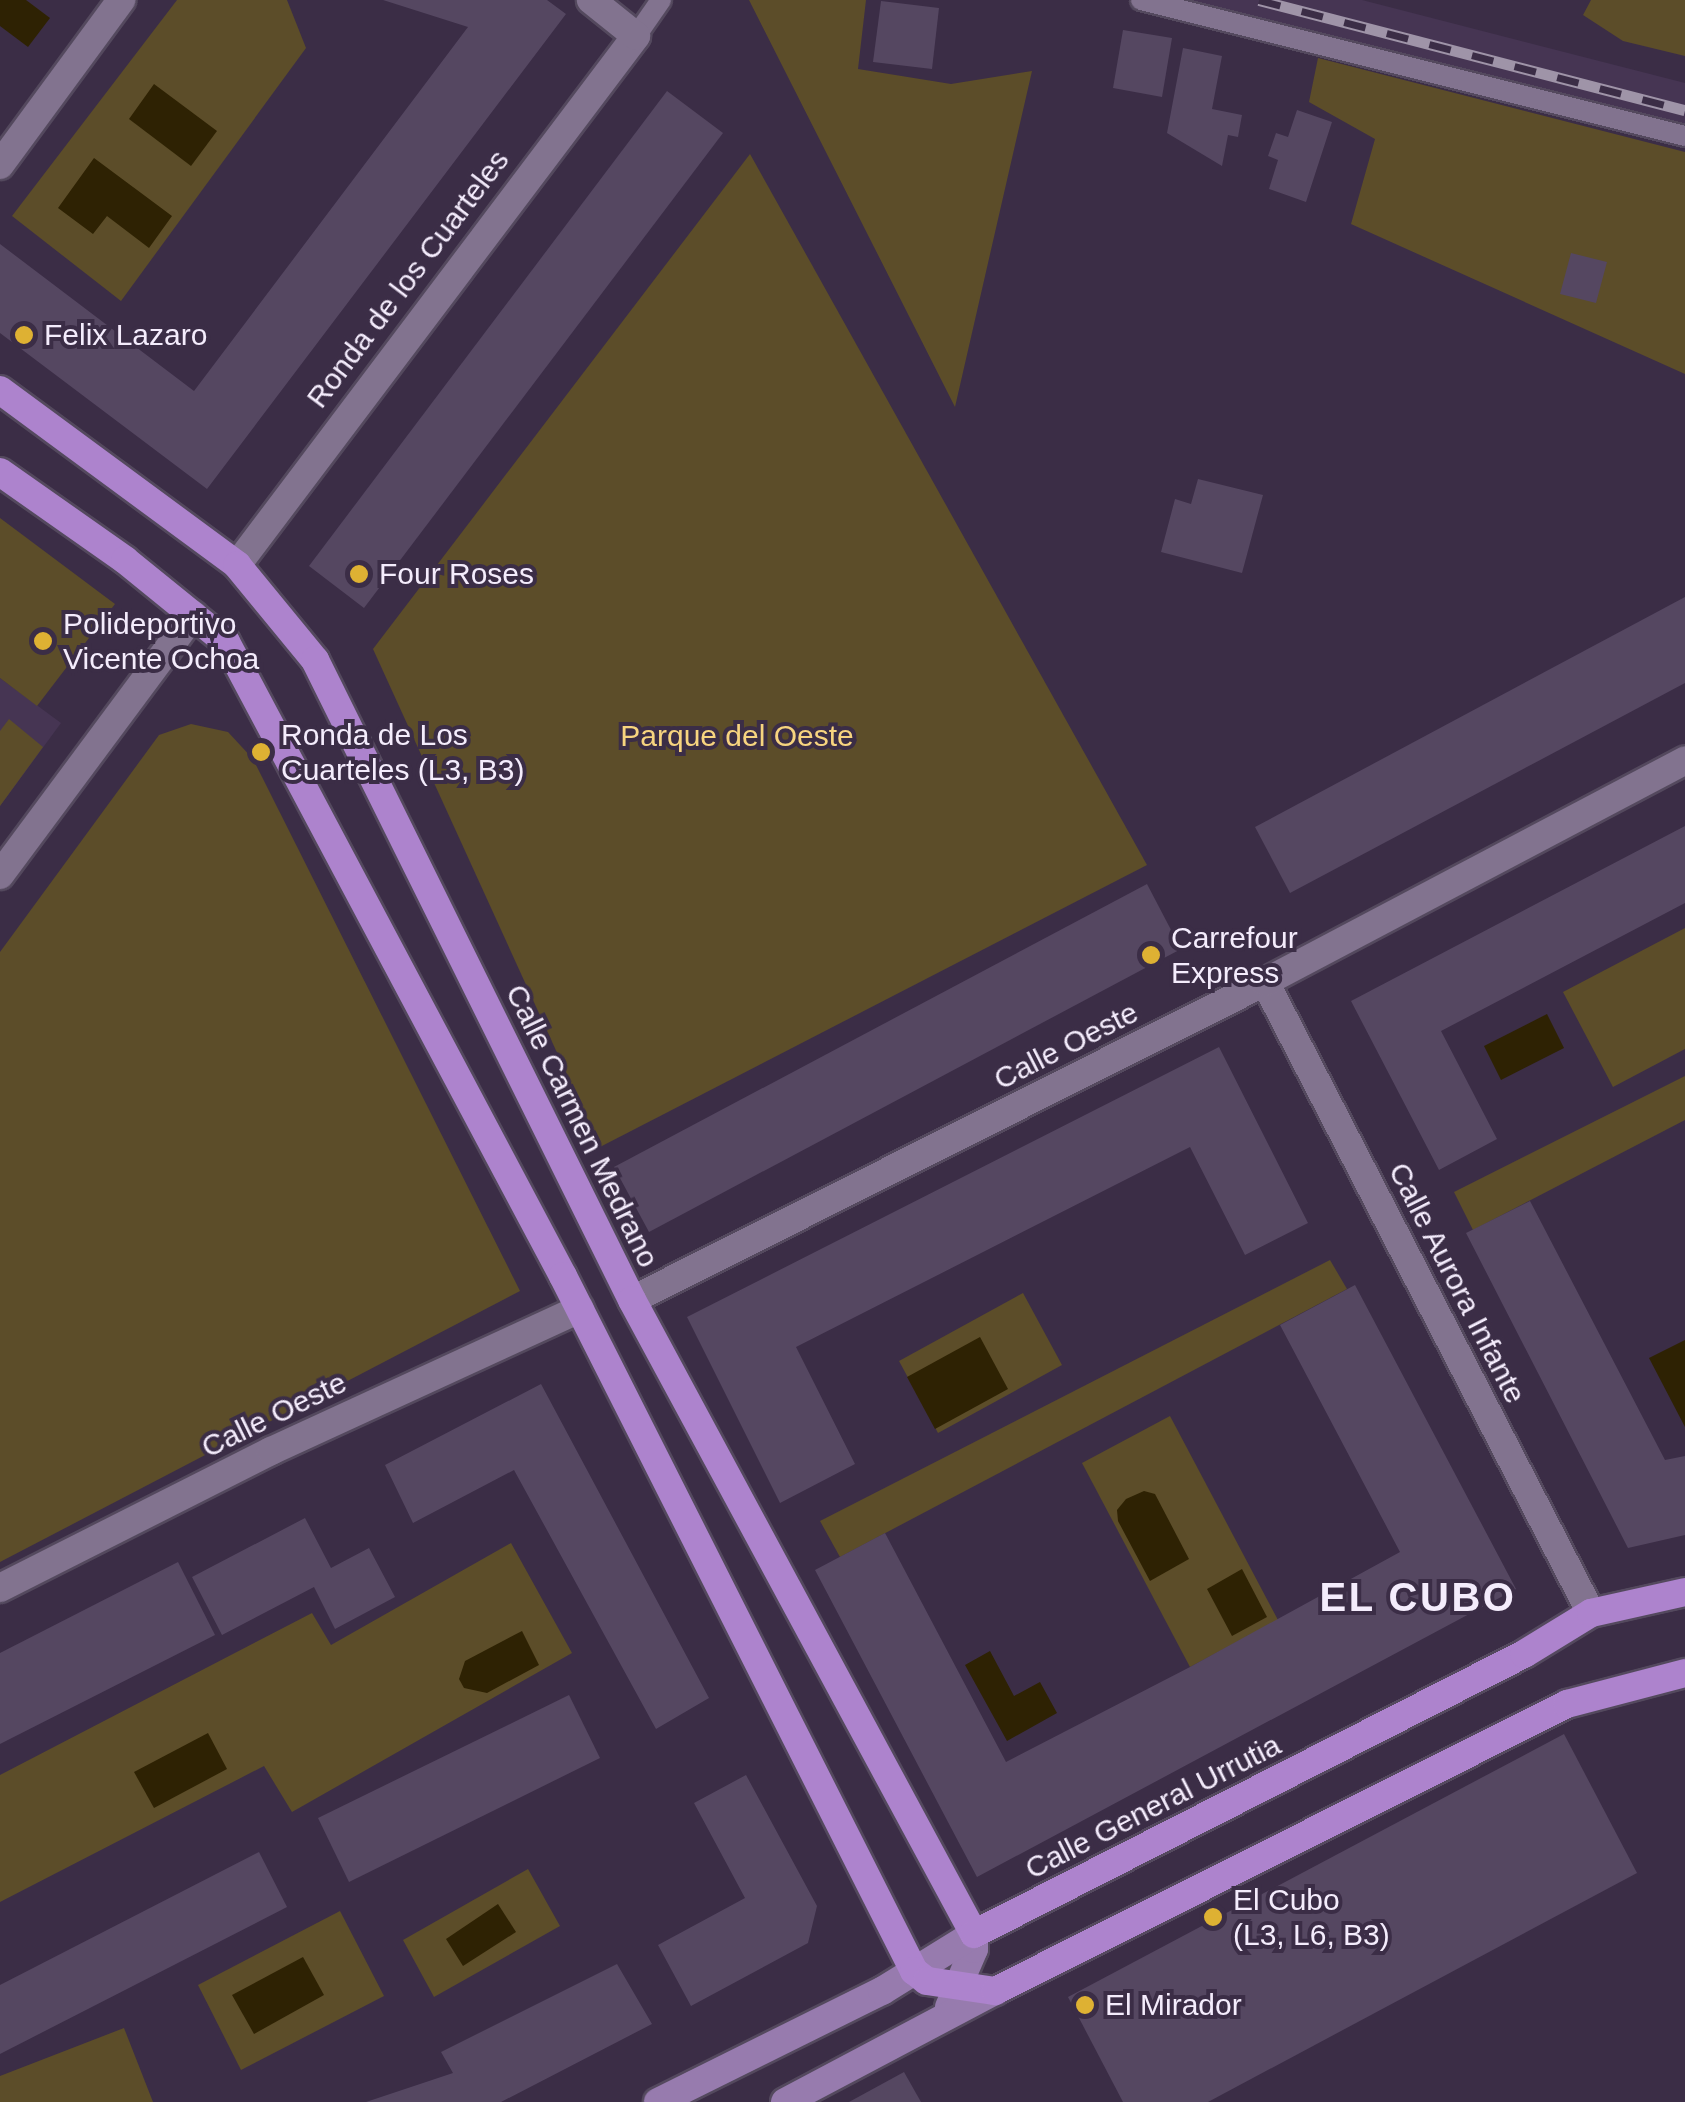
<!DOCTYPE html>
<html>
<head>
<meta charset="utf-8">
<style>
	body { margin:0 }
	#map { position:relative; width:1685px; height:2102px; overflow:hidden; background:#3b2d46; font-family:Helvetica,sans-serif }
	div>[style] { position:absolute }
	.built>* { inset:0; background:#463553 }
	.green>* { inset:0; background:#5c4d29 }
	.water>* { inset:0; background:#2e2203 }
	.building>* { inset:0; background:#554761 }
	.roads { filter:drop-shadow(2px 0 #54495e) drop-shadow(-2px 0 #54495e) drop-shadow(0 2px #54495e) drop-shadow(0 -2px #54495e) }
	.service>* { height:20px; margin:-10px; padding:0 10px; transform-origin:10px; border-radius:10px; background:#82738f }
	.pedestrian>* { height:28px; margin:-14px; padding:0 14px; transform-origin:14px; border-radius:14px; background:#82738f }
	.minor>* { height:28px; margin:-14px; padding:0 14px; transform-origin:14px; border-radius:14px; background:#82738f }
	.secondary>* { height:28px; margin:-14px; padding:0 14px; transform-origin:14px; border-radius:14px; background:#977bae }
	.primary>* { height:28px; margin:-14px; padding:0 14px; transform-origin:14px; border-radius:14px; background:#ad83cd }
	.rail>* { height:11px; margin-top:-5.5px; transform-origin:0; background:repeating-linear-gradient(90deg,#3b2d46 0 22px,#9f94a8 0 44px); box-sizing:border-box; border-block:2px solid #9f94a8 }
	.dots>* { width:28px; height:28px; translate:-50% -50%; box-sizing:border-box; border:5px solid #3b2d46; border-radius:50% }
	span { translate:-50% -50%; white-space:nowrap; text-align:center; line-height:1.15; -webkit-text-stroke:8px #3b2d46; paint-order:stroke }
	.street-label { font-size:30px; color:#f4ecfc }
	.poi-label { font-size:30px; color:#f4ecfc }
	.left { translate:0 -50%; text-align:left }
	.park-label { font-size:30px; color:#f7d47f }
	.district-label { font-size:40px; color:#f4ecfc; font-weight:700; letter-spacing:2.5px }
</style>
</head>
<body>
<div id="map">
	<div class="built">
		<div style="clip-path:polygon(1180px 0,1362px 0,1685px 83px,1685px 128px)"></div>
		<div style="clip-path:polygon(0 678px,61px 723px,0 806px)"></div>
	</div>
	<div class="green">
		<div style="clip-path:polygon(177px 0,287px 0,306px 48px,121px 301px,12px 216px)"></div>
		<div style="clip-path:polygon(749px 0,866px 0,858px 69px,951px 84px,1032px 71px,955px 407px)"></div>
		<div style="clip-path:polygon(1591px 0,1685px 0,1685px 56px,1623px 41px,1583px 15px)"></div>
		<div style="clip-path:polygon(1318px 58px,1685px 152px,1685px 374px,1351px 224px,1375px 139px,1309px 102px)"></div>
		<div style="clip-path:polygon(750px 154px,1147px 865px,600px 1147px,373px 649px)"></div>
		<div style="clip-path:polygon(0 518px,115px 604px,37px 706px,0 678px)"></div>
		<div style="clip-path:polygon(9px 719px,43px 747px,0 806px,0 731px)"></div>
		<div style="clip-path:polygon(191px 724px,228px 732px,253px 759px,520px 1291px,0 1562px,0 952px,159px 735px)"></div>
		<div style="clip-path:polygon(1685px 928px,1685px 1049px,1613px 1087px,1563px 992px)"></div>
		<div style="clip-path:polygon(1685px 1076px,1685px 1120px,1473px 1230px,1454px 1192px)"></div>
		<div style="clip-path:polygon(1330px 1260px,1347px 1289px,840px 1557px,820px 1521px)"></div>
		<div style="clip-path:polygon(1023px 1293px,1062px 1365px,938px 1433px,899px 1361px)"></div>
		<div style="clip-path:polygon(1170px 1416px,1278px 1620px,1190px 1667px,1082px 1463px)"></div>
		<div style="clip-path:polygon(511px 1543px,572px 1653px,292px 1812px,264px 1766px,0 1902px,0 1775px,312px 1613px,331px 1645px)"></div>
		<div style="clip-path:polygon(528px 1869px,560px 1926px,434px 1997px,403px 1940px)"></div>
		<div style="clip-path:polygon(340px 1911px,384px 1996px,241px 2070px,198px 1985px)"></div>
		<div style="clip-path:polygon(124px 2028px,153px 2102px,0 2102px,0 2076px)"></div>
	</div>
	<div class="water">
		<div style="clip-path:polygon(0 0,26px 0,50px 18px,28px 47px,0 26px)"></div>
		<div style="clip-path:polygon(154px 84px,217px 131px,191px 166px,129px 119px)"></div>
		<div style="clip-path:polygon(94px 158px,172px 216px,149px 248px,107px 216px,93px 234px,58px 208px)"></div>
		<div style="clip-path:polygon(1547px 1014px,1564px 1048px,1501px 1080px,1484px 1046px)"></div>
		<div style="clip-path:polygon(980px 1337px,1008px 1389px,935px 1429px,907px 1377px)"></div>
		<div style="clip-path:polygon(1685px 1340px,1685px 1427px,1649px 1358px)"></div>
		<div style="clip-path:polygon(1144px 1491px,1155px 1494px,1189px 1559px,1150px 1581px,1118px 1521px,1117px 1510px,1126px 1499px)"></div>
		<div style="clip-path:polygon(1242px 1569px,1267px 1617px,1232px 1636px,1207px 1589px)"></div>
		<div style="clip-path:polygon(522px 1631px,539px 1665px,487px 1693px,464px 1688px,459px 1679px,465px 1661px)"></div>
		<div style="clip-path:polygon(990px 1651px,1014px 1696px,1040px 1682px,1057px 1713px,1007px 1741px,965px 1665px)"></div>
		<div style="clip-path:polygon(208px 1733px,227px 1769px,154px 1808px,134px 1772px)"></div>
		<div style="clip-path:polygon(498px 1904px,516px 1932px,463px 1966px,446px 1939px)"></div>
		<div style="clip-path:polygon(303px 1957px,324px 1995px,254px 2034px,232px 1995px)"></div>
	</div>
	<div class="building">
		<div style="clip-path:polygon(383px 0,547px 0,566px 14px,207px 489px,0 333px,0 244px,194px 391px,468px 27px)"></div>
		<div style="clip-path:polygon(881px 1px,939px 8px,932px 69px,873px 62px)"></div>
		<div style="clip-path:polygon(1123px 30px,1172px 38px,1162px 97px,1113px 88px)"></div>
		<div style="clip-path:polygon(1183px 48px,1222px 56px,1212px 109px,1242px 115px,1238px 137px,1228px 135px,1222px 166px,1167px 133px)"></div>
		<div style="clip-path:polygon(667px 91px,723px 133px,364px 608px,309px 566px)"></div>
		<div style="clip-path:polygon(1297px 110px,1332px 122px,1306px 202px,1269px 189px,1278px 160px,1268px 156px,1276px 133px,1288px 137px)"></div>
		<div style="clip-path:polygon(1571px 253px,1607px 262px,1596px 303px,1560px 294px)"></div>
		<div style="clip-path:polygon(1198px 479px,1263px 495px,1242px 573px,1161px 552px,1175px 499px,1191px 504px)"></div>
		<div style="clip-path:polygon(1685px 597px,1685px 683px,1290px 893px,1255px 827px)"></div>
		<div style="clip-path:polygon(1685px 826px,1685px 903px,1441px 1031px,1497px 1139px,1439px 1170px,1351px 1001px)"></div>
		<div style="clip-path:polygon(1147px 884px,1181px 949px,649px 1232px,614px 1167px)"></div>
		<div style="clip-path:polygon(1219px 1047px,1308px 1223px,1245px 1255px,1190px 1147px,796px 1347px,855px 1464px,780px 1503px,687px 1317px)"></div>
		<div style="clip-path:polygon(1530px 1201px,1665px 1460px,1685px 1456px,1685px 1535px,1628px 1548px,1466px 1233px)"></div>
		<div style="clip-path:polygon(1355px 1285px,1516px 1589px,977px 1877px,815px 1570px,885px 1533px,1006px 1762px,1190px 1667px,1400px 1552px,1280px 1325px)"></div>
		<div style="clip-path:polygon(541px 1384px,709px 1698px,656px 1729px,514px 1470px,413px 1523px,385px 1465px)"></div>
		<div style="clip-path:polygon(305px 1518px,331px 1568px,369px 1548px,395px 1597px,335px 1629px,314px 1587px,222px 1635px,192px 1577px)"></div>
		<div style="clip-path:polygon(178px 1562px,215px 1635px,0 1744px,0 1653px)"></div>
		<div style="clip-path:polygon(569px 1695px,600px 1758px,349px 1882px,318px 1818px)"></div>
		<div style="clip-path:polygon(1564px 1734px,1637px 1873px,1208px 2102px,1123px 2102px,1068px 1997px)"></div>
		<div style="clip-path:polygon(746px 1775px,817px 1906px,808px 1943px,691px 2006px,658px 1945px,745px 1898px,694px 1803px)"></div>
		<div style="clip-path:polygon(259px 1852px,287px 1907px,0 2054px,0 1985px)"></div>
		<div style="clip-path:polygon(617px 1964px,652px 2024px,501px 2102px,366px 2102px,453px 2073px,441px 2052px)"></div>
		<div style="clip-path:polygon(904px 2072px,921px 2102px,849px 2102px)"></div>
	</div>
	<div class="roads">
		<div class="service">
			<div style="left:1141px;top:0;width:561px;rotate:14.04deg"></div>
			<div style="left:636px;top:36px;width:44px;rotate:-55.2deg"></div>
		</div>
		<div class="pedestrian">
			<div style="left:0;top:165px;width:205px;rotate:-53.7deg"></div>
		</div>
		<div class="minor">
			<div style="left:237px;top:565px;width:663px;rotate:-52.97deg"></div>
			<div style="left:636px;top:36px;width:58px;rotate:-141.3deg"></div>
			<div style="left:0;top:875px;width:324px;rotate:-53.4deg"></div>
			<div style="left:1265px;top:982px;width:710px;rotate:62.68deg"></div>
			<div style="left:632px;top:1300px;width:708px;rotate:-26.67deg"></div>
			<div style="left:1265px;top:982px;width:475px;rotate:-27.8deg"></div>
			<div style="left:0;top:1588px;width:304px;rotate:-26.8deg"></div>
			<div style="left:271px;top:1451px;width:340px;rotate:-24.7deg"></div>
		</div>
		<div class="secondary">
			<div style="left:949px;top:2007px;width:63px;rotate:-66.7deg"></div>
			<div style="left:974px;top:1949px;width:15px;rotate:-90deg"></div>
			<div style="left:658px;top:2102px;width:250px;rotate:-26.4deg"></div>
			<div style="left:882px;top:1991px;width:108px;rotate:-31.8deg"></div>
			<div style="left:785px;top:2102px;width:238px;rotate:-27.9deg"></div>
		</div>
		<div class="primary">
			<div style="left:0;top:390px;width:295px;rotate:36.4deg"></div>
			<div style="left:237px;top:565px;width:123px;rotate:50.6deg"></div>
			<div style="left:315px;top:660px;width:714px;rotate:63.65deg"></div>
			<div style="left:632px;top:1300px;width:720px;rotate:61.66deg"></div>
			<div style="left:974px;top:1934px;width:617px;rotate:-26.98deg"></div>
			<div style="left:1524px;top:1654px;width:79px;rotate:-31.5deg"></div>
			<div style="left:1591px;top:1613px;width:96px;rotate:-12.6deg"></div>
			<div style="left:0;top:472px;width:153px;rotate:35.1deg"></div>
			<div style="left:125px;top:560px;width:130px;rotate:39.1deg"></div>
			<div style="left:226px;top:642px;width:718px;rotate:62.01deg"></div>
			<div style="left:563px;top:1276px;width:779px;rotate:63.2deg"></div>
			<div style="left:914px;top:1971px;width:16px;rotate:38deg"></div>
			<div style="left:927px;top:1981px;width:69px;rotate:8.4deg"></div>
			<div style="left:995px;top:1991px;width:640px;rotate:-26.65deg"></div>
			<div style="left:1567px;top:1704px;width:122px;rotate:-14.7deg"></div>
		</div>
	</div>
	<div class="rail">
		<div style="left:1259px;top:0;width:440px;rotate:14.5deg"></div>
	</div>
	<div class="dots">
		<div style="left:24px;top:335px;background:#deb133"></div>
		<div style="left:359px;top:574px;background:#deb133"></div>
		<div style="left:43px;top:641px;background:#deb133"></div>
		<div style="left:261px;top:752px;background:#deb133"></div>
		<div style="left:1151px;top:955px;background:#deb133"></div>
		<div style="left:1213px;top:1917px;background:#deb133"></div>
		<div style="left:1085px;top:2005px;background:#deb133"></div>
	</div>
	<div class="street-label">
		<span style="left:408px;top:279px;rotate:-53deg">Ronda de los Cuarteles</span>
		<span style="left:1066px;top:1046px;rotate:-27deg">Calle Oeste</span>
		<span style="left:582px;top:1126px;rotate:64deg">Calle Carmen Medrano</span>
		<span style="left:1457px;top:1283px;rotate:63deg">Calle Aurora Infante</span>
		<span style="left:274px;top:1415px;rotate:-26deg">Calle Oeste</span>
		<span style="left:1153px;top:1807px;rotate:-27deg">Calle General Urrutia</span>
	</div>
	<div class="poi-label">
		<span class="left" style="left:44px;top:335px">Felix Lazaro</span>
		<span class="left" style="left:379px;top:574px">Four Roses</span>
		<span class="left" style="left:63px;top:641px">Polideportivo<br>Vicente Ochoa</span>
		<span class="left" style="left:281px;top:752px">Ronda de Los<br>Cuarteles (L3, B3)</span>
		<span class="left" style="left:1171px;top:955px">Carrefour<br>Express</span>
		<span class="left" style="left:1233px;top:1917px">El Cubo<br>(L3, L6, B3)</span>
		<span class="left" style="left:1105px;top:2005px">El Mirador</span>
	</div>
	<div class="park-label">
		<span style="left:737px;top:736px">Parque del Oeste</span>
	</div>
	<div class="district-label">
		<span style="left:1418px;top:1597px">EL CUBO</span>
	</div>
</div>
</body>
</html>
